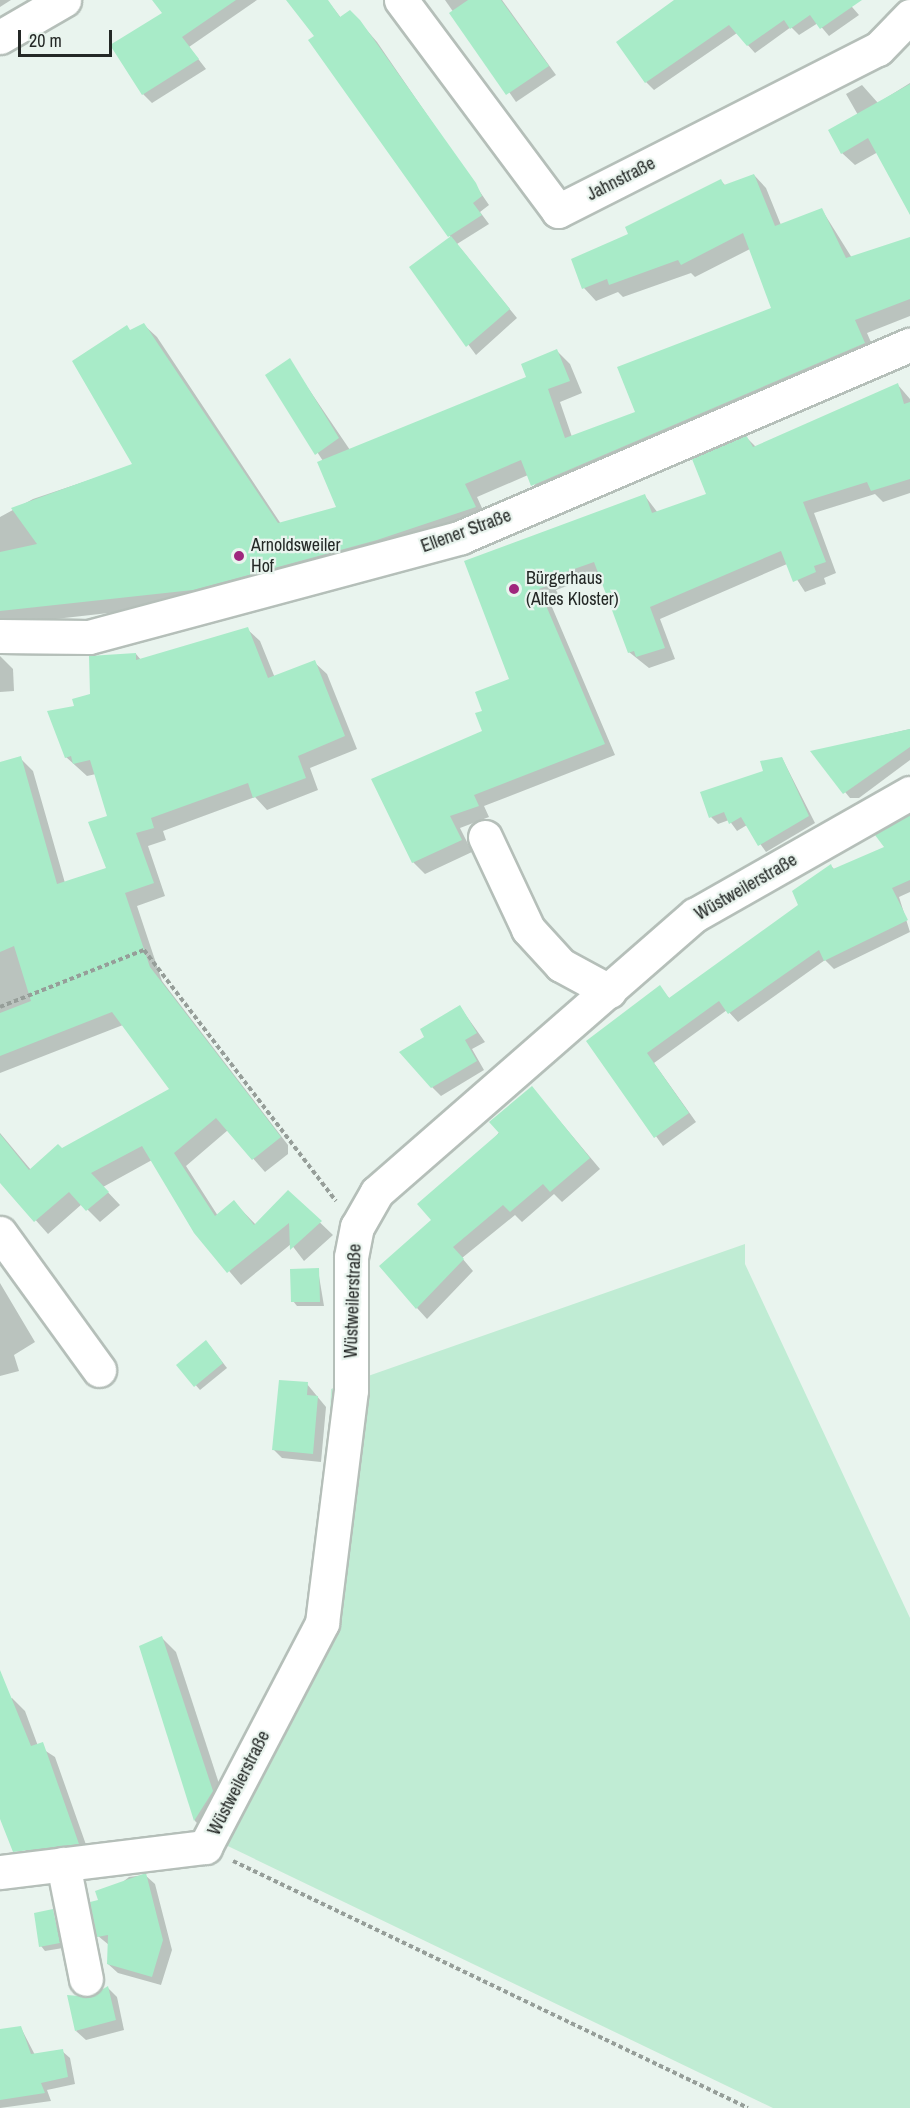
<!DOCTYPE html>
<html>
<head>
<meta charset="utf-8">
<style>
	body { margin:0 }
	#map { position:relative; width:910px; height:2108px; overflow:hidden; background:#e9f4ee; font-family:"Archivo Narrow",sans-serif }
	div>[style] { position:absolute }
	.green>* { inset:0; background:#c0ecd4 }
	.shadow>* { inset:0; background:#0003 }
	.building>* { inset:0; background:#a8ebc8 }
	.path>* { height:4px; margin-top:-2px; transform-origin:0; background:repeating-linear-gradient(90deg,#969e99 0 4.5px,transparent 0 7.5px) }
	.roads { filter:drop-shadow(2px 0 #b5bfb9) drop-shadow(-2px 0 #b5bfb9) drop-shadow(0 2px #b5bfb9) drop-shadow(0 -2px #b5bfb9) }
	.minor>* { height:33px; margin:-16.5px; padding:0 16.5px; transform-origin:16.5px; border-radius:16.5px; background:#fff }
	.dots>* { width:16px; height:16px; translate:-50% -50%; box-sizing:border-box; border:3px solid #e9f4ee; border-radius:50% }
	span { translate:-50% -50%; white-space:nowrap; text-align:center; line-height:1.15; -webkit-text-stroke:4.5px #e9f4ee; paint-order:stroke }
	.street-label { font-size:18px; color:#242826 }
	.poi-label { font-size:18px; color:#242826 }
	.left { translate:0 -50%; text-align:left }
	.scale { position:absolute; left:18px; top:30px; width:94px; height:27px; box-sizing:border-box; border:3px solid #242826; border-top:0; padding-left:8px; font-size:18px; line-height:21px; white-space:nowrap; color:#242826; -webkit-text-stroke:4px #e9f4ee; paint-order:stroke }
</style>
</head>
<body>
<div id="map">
	<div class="green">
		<div style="clip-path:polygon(745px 1244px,745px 1264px,910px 1618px,910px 2108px,773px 2108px,211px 1838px,322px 1623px,331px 1389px)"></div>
	</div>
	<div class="shadow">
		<div style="clip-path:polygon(0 0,11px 0,0 7px)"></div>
		<div style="clip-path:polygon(175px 0,257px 0,189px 47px,206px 69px,152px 103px,143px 94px,164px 13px)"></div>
		<div style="clip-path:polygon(318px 0,327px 0,341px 18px,358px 20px,377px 42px,489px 205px,480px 212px,489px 224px,457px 244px,517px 318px,476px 355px,411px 267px,451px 238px,316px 36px)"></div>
		<div style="clip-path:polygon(445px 0,502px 0,556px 75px,516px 102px)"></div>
		<div style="clip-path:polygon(677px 0,846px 0,859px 15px,829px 36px,818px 23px,799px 35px,791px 27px,755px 53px,737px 33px,654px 90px,646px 82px)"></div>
		<div style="clip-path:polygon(910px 83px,910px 212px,878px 152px,855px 165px,842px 153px,858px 115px,846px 94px,862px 85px,878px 103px)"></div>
		<div style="clip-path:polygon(754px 175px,766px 188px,781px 225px,822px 210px,852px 258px,910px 239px,910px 316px,867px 333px,877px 356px,545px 498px,528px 475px,477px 497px,487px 519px,206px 602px,11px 624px,0 640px,0 517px,33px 499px,134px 465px,131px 332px,144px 325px,157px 337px,281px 524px,338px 508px,323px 461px,267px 375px,289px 360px,350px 450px,528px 378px,557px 351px,570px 364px,582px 393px,560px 402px,572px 437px,637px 413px,773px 309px,750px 249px,695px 277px,691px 273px,623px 297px,618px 292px,596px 301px,584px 288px,630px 235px,721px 181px,726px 186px)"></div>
		<div style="clip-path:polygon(898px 385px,910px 399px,910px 493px,883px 502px,875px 494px,814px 513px,836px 573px,824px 578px,826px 584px,805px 592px,787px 564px,660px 619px,675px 659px,649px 668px,629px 652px,600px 574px,556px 590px,559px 596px,549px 600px,615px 755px,484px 806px,489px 817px,460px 828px,472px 852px,425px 874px,413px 862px,373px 779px,483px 732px,484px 712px,511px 679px,469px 561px,645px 496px,658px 513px,708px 494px,746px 437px,757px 448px)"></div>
		<div style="clip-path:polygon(247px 629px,260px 641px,275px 678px,314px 662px,327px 674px,357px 749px,310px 768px,318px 790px,267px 810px,255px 797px,163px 831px,166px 840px,148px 846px,165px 896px,137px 906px,162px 981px,288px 1145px,288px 1154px,265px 1172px,228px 1130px,186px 1166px,218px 1216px,234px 1202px,256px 1225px,288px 1192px,333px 1235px,304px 1261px,291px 1244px,241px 1285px,196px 1232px,152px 1160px,103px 1187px,120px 1205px,100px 1222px,82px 1204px,48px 1234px,0 1180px,0 1133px,31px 1170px,171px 1090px,123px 1025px,0 1073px,0 763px,20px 758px,33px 771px,65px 883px,108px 869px,109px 817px,96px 774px,87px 776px,66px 757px,76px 707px,136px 654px,141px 660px)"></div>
		<div style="clip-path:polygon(0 656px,13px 669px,14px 691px,0 692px)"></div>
		<div style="clip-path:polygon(910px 729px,910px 760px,859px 798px,850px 798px,812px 752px)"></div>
		<div style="clip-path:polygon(782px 758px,815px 823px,766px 852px,747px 825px,737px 831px,729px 820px,718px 824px,711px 817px)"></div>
		<div style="clip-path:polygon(910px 814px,910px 892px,899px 897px,910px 932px,834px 969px,825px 960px,738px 1022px,727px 1010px,654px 1063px,696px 1122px,663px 1146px,588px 1041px,659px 987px,670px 999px,800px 905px,831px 866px,835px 870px,887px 848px,877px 835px)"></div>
		<div style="clip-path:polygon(460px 1007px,485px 1042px,472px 1049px,484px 1070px,441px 1096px,432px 1087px,426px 1038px)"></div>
		<div style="clip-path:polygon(532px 1088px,600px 1169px,562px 1202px,554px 1194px,522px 1222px,515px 1215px,462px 1258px,473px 1271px,427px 1319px,417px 1308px,433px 1221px)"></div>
		<div style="clip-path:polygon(318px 1270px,324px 1306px,297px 1306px,293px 1301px)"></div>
		<div style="clip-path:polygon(0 1283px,35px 1342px,14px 1355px,19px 1371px,0 1376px)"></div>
		<div style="clip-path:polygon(210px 1346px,227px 1368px,200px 1390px,178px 1365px)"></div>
		<div style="clip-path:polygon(307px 1384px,326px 1407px,321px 1462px,282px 1458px,274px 1450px)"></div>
		<div style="clip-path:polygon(162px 1638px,176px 1652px,226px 1805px,208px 1834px,195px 1821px,140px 1647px)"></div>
		<div style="clip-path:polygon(12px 1698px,25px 1711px,38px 1746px,55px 1757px,90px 1856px,38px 1862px,25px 1850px,0 1799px,0 1703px)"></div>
		<div style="clip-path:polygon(145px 1875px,155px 1884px,172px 1950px,161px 1985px,118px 1973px,108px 1964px,109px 1945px,98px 1936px,99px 1901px,129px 1877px)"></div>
		<div style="clip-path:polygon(52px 1911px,63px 1948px,45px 1951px,41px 1946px)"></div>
		<div style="clip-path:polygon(108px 1988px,117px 1997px,124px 2030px,86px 2040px,76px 2031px)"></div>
		<div style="clip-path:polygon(21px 2028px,35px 2055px,62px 2051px,70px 2058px,75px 2084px,47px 2090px,51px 2101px,0 2108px,0 2031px)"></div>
	</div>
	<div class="building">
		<div style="clip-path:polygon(152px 0,236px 0,182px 37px,199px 59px,142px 95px,110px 45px,162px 13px)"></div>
		<div style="clip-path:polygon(286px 0,328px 0,340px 17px,350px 10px,360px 20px,476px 183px,482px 196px,473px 203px,482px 215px,448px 237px,308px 40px,314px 36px)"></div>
		<div style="clip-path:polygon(468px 0,501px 0,549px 66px,506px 95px,449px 13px)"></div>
		<div style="clip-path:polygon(674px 0,862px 0,820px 29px,810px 15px,790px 29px,784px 20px,747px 46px,729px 25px,645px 83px,616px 42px)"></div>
		<div style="clip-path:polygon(910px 84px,910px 215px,868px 138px,841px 154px,828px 130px)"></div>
		<div style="clip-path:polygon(754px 174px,775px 226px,822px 208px,846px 258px,910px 237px,910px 299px,855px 320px,865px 343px,531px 486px,521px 460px,465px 484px,476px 507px,377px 540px,193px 590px,0 611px,0 552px,37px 544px,11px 508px,132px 464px,72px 361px,127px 325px,130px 330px,144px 323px,278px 523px,336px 507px,317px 462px,526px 377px,521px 364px,557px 349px,570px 381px,548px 389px,565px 438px,635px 412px,617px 367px,771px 308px,743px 233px,681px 265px,678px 260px,609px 285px,607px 279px,582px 289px,571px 259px,628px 234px,625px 227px,721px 179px,724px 185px)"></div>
		<div style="clip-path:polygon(451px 236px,510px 309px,466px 347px,409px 267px)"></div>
		<div style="clip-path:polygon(290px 358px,339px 438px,315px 455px,265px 375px)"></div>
		<div style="clip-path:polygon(898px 383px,904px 404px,910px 402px,910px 479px,871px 491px,867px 482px,803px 502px,826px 562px,814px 566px,816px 572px,793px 582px,781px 551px,650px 607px,665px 648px,636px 657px,634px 651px,628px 653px,594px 562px,546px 579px,549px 585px,539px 589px,605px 744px,474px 795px,479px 806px,450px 816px,462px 840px,412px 863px,371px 779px,482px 731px,475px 713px,482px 711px,475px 692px,509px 679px,464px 561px,645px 494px,652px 513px,706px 494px,692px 459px,746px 435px,753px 447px)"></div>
		<div style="clip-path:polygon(248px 627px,268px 678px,315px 660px,345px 736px,298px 756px,306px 778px,253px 798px,248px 783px,151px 818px,154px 828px,136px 833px,154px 883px,125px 893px,150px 967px,281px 1137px,252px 1160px,216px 1118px,174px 1153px,215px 1216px,234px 1200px,254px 1225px,288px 1190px,322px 1221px,290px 1250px,289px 1223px,227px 1273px,194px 1233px,142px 1146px,91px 1173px,109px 1192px,86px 1211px,69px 1192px,34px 1222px,0 1183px,0 1134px,29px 1170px,58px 1144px,62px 1148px,169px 1089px,112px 1012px,0 1056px,0 1013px,31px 1001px,14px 946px,0 952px,0 762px,21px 756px,57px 884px,106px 868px,88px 822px,107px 816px,90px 760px,73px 764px,71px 756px,65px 758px,47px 711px,74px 706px,72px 699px,90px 694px,89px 656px,136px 653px,136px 660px)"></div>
		<div style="clip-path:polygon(910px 729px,910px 747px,843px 794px,810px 751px)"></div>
		<div style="clip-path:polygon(782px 757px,809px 816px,758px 846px,741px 817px,729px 824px,724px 812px,709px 818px,700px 792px,763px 771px,760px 761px)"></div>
		<div style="clip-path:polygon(910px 815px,910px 880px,892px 888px,908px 920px,824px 961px,819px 950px,728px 1014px,719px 1001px,647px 1053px,689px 1113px,654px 1138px,586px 1041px,660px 985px,669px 998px,798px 905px,792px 891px,831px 864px,833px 869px,884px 847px,875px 835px)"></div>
		<div style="clip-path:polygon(460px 1005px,477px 1033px,465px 1040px,477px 1061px,431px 1088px,399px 1052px,424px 1037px,420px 1029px)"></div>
		<div style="clip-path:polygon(532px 1086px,590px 1158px,550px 1192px,543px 1184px,510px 1212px,503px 1205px,453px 1247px,464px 1259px,416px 1309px,379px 1266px,431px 1220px,417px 1204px,499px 1133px,489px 1122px)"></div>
		<div style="clip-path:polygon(319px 1268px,320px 1302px,291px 1302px,290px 1269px)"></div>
		<div style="clip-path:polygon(206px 1340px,223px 1363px,194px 1387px,176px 1365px)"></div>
		<div style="clip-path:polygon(279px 1380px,308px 1382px,307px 1395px,318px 1396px,313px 1454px,272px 1450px)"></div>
		<div style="clip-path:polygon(162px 1636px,213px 1791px,194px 1821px,139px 1646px)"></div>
		<div style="clip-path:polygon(0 1670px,31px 1746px,43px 1742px,79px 1844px,13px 1852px,0 1819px)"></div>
		<div style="clip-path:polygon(146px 1873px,163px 1940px,152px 1977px,107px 1964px,108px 1935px,97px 1937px,90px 1902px,98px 1900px,95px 1891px)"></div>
		<div style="clip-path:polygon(53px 1909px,60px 1943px,39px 1947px,34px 1913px)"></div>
		<div style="clip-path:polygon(108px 1986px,116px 2020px,75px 2031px,67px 1995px,90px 1997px)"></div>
		<div style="clip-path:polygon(21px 2026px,31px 2054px,63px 2049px,68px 2077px,41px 2083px,45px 2093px,0 2100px,0 2029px)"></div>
	</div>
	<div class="path">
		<div style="left:0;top:1007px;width:155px;rotate:-21.6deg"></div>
		<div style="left:144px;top:950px;width:316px;rotate:52.6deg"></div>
		<div style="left:233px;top:1861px;width:571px;rotate:25.62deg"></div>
	</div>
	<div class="roads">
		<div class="minor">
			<div style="left:401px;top:0;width:263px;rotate:53.3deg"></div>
			<div style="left:558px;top:211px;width:359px;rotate:-26.9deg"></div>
			<div style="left:878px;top:49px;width:46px;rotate:-45.9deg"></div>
			<div style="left:0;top:37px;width:74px;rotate:-30deg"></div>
			<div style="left:0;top:636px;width:89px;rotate:0.6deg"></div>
			<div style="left:89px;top:637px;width:385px;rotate:-15deg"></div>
			<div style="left:461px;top:537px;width:488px;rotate:-23.2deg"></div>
			<div style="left:485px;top:837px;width:102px;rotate:64.9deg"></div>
			<div style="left:528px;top:929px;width:49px;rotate:47.5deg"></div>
			<div style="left:561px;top:965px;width:55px;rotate:28.4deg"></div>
			<div style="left:0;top:1233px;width:169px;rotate:54.1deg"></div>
			<div style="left:63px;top:1864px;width:117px;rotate:78.7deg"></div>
			<div style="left:0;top:1872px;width:207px;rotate:-7deg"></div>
			<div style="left:205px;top:1847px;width:253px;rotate:-62.4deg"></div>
			<div style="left:322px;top:1623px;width:235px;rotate:-82.9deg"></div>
			<div style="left:351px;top:1390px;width:133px;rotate:-90deg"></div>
			<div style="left:351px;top:1257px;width:31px;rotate:-79deg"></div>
			<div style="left:357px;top:1227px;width:40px;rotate:-60.3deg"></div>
			<div style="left:377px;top:1192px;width:422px;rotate:-41.1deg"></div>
			<div style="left:695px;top:915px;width:247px;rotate:-29.6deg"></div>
		</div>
	</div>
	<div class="dots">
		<div style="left:239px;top:556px;background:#9f267d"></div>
		<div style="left:514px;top:589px;background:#9f267d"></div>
	</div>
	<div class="street-label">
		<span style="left:621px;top:179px;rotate:-27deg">Jahnstraße</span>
		<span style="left:466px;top:531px;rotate:-20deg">Ellener Straße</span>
		<span style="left:746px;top:887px;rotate:-30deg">Wüstweilerstraße</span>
		<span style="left:353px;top:1301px;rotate:-88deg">Wüstweilerstraße</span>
		<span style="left:239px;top:1783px;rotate:-63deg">Wüstweilerstraße</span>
	</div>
	<div class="poi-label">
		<span class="left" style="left:251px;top:556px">Arnoldsweiler<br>Hof</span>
		<span class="left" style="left:526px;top:589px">Bürgerhaus<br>(Altes Kloster)</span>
	</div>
	<div class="scale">20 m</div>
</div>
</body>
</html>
